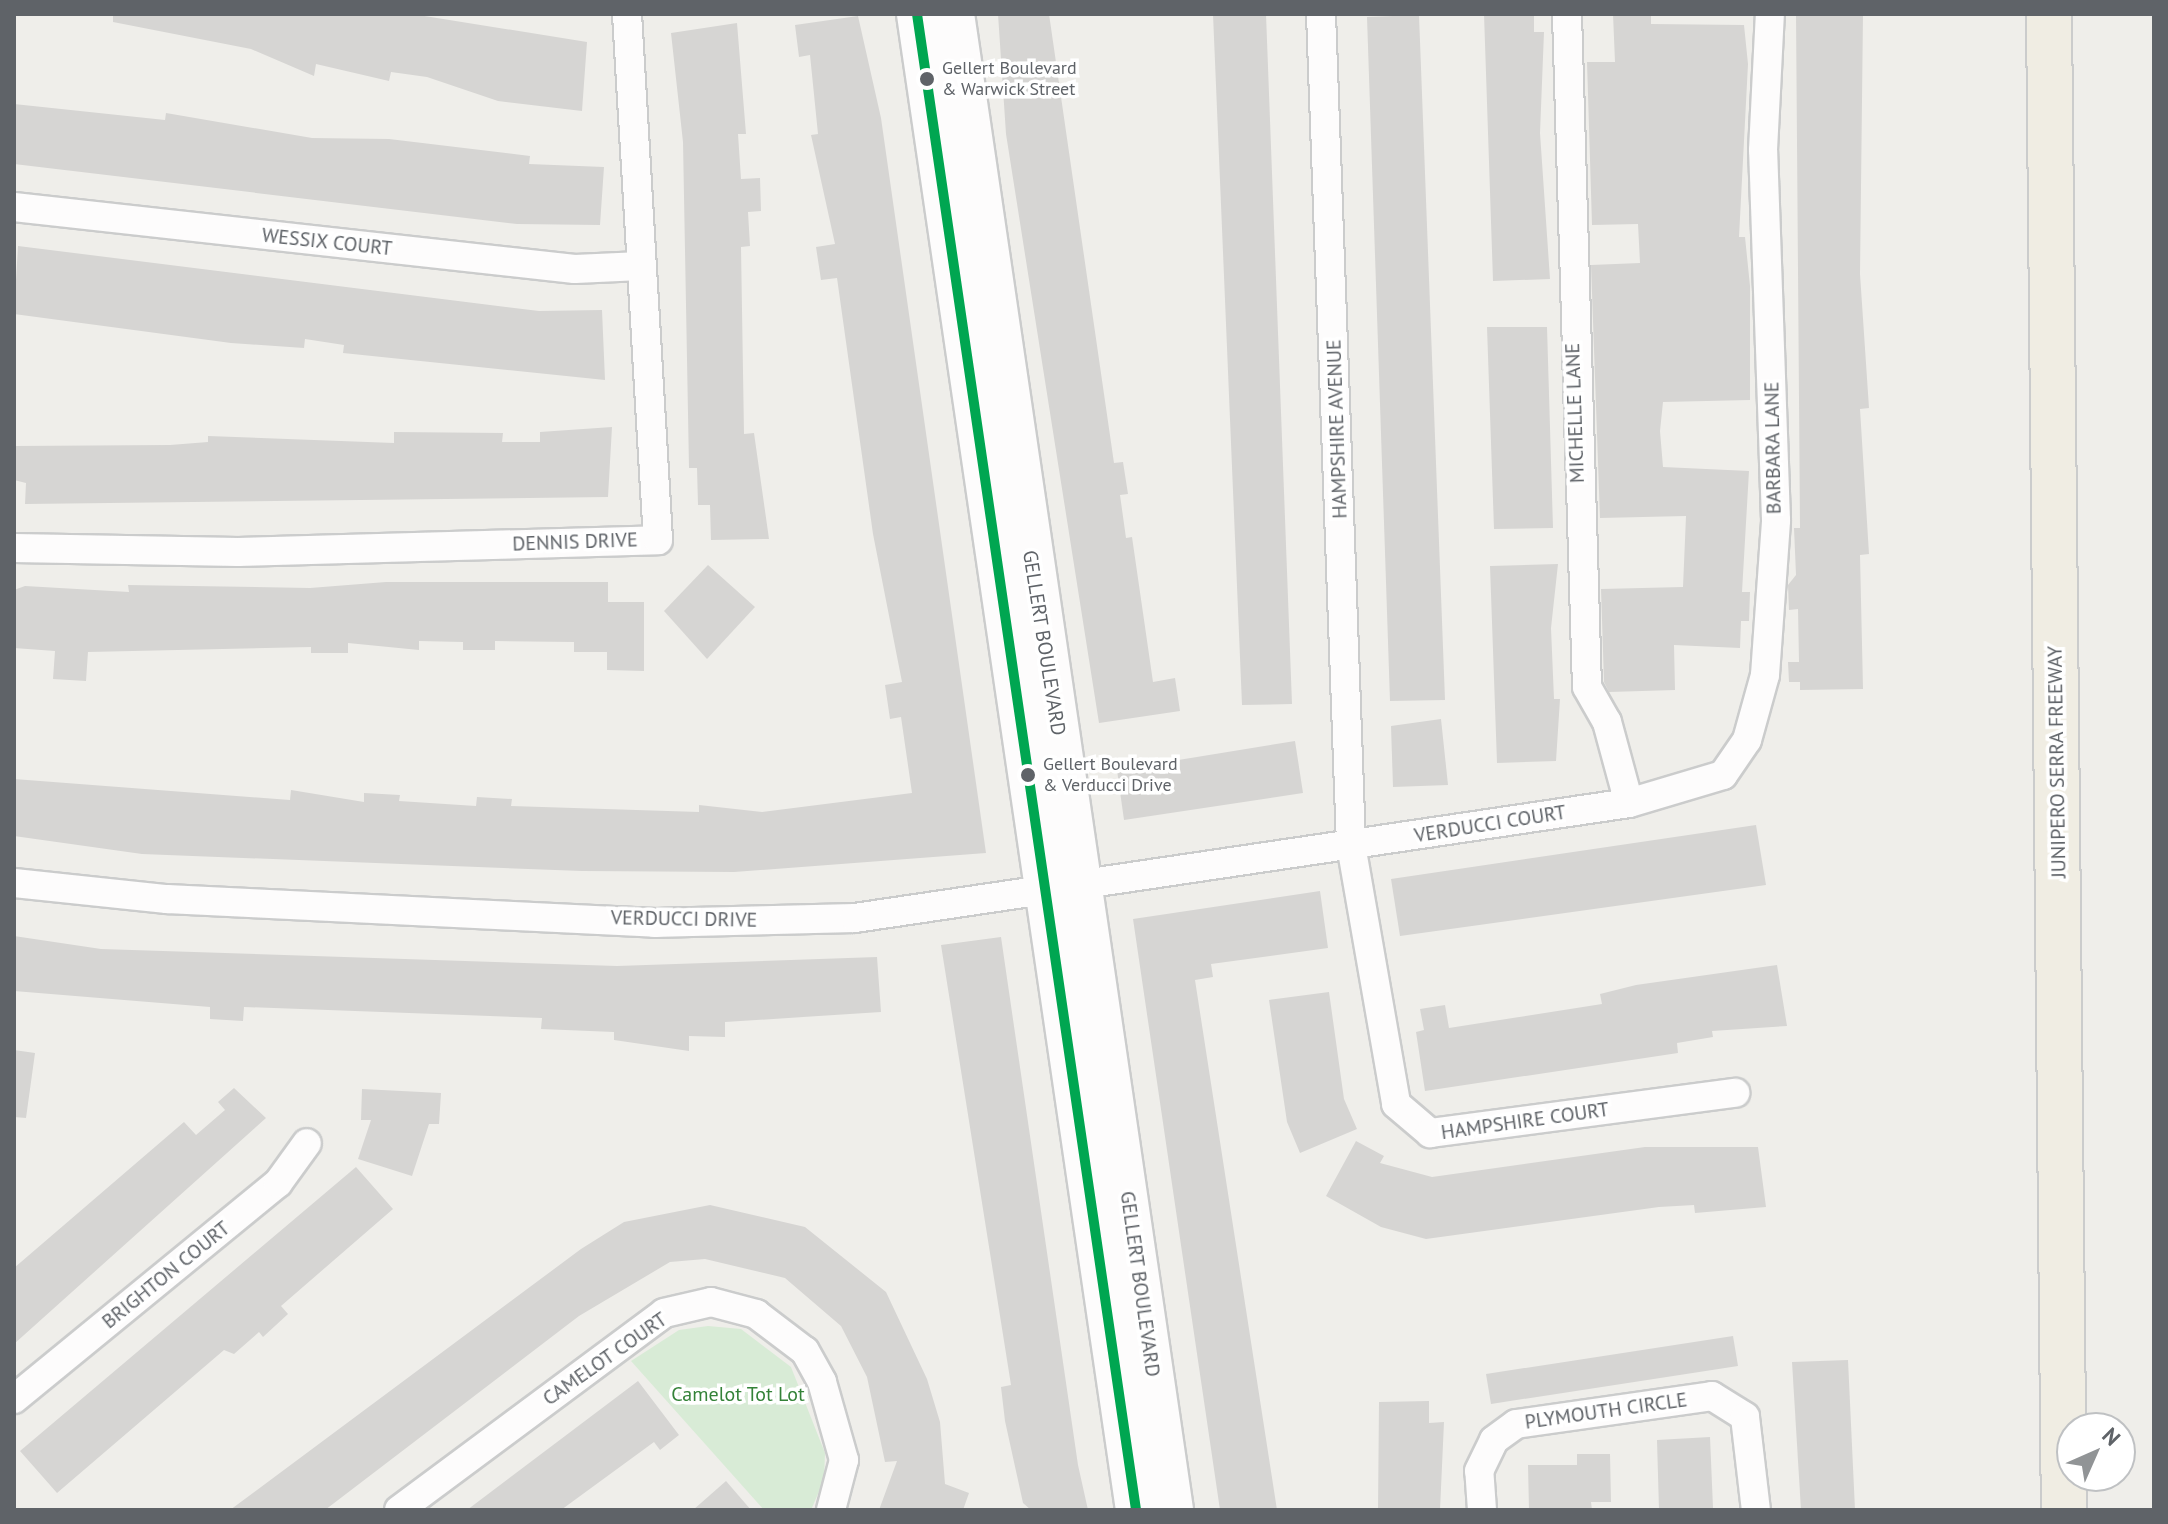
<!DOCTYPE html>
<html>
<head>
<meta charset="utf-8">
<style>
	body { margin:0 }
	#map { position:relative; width:2168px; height:1524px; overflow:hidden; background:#efeeea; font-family:"PT Sans",sans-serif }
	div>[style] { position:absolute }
	.green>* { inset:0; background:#d8ebd6 }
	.building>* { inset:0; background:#d6d5d3 }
	.roads { filter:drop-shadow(2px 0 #cbcccc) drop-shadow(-2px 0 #cbcccc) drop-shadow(0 2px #cbcccc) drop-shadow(0 -2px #cbcccc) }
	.minor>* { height:28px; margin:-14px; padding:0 14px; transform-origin:14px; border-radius:14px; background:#fdfcfc }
	.secondary>* { height:40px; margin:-20px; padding:0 20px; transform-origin:20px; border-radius:20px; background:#fdfcfc }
	.motorway>* { height:44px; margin:-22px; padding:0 22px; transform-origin:22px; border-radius:22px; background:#f0ede3 }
	.bus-1>* { height:10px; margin:-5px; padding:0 5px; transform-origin:5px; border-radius:5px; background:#00a651 }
	.dots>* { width:22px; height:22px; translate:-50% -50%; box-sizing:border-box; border:4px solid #fff; border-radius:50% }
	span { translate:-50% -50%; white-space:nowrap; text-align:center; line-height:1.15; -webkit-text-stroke:7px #fff; paint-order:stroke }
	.bus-label { font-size:18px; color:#5f6368 }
	.left { translate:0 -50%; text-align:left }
	.street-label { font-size:20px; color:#5f6368 }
	.park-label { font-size:20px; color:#348238 }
	.frame { position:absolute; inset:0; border:16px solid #5f6368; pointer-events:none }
	.north { position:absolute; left:2056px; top:1412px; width:80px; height:80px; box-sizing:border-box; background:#fff; border:2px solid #bfc1c3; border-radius:50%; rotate:45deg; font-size:22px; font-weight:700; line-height:32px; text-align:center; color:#5f6368 }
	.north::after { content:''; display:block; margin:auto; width:28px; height:36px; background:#919496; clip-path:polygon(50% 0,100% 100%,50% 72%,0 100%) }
</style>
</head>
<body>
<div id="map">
	<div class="green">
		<div style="clip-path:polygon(708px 1326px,741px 1329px,791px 1367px,825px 1453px,824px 1480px,811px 1510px,764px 1510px,631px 1361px,679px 1330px)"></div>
	</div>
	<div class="building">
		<div style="clip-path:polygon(113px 14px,412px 14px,587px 42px,582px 111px,498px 101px,427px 77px,391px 72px,389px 81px,316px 64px,314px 76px,251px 49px,113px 22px)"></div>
		<div style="clip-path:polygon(998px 14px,1049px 14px,1114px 463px,1123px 462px,1128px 494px,1120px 495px,1126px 538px,1132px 537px,1153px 682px,1175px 678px,1180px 711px,1099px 723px,1006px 134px)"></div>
		<div style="clip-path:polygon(1213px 14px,1266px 14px,1292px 704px,1242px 705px)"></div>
		<div style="clip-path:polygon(1484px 14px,1534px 14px,1534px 32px,1544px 32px,1540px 133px,1550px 279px,1493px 281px)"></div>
		<div style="clip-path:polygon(1613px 14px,1651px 14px,1651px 24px,1744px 25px,1748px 64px,1739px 237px,1745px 237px,1750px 286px,1750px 400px,1663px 402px,1660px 431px,1663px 467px,1749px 471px,1742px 592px,1750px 592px,1749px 621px,1741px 621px,1740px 648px,1674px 645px,1675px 690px,1609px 692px,1604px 682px,1601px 589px,1683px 587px,1686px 516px,1600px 518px,1591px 265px,1640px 263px,1638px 224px,1592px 225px,1587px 62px,1615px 62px)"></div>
		<div style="clip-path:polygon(1796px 14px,1863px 14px,1860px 274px,1869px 408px,1860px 409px,1869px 554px,1860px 555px,1863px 689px,1800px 690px,1800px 682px,1789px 682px,1788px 662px,1799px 662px,1798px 609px,1789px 610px,1788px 585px,1796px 575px,1794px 528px,1800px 528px)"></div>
		<div style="clip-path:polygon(1419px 15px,1445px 700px,1390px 701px,1367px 17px)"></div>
		<div style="clip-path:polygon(858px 16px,881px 118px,986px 853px,734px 872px,582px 871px,142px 854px,14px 836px,14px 779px,290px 800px,291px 790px,364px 802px,364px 793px,400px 795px,399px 801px,476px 806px,477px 797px,512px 799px,511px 806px,699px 812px,699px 805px,762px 812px,912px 793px,901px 717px,890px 719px,885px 685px,902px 682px,873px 534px,837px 278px,821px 280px,816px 247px,835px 244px,811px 135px,818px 134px,810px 55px,799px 57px,795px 25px)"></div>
		<div style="clip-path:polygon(737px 23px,746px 134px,738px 134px,741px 179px,760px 178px,761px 211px,748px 212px,750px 246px,741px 247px,744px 434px,754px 433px,769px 539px,711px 540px,710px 505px,698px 505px,697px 468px,689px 468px,683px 142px,671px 33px)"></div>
		<div style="clip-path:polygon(14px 104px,165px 120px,166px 113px,312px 138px,389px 139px,530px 156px,529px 164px,604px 167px,600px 225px,517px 224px,14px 164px)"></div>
		<div style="clip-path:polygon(18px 246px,539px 311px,602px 310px,605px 380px,343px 353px,344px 345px,305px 339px,304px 348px,231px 343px,14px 314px)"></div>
		<div style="clip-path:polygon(1487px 327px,1547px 327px,1553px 528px,1494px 529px)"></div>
		<div style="clip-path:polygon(612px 427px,608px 497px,25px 504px,26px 483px,14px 480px,14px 446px,170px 445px,208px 442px,208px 436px,394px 443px,394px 432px,503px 433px,502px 442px,540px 442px,540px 432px)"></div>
		<div style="clip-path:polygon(1558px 564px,1551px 628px,1554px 699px,1560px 699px,1556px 761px,1497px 763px,1490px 566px)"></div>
		<div style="clip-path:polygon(708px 565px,755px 607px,707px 659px,664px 611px)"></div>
		<div style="clip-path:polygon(386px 582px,608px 582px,608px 602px,644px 602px,644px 671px,607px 670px,607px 652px,574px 652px,574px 642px,495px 641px,495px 650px,463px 650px,463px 642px,419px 641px,419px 650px,348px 643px,348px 653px,311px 653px,311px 647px,88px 652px,86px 681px,53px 679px,55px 651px,14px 648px,14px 590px,25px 586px,129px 592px,128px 585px,310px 588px)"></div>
		<div style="clip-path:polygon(1441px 719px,1448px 785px,1393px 787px,1391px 726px)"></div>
		<div style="clip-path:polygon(1295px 741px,1303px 793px,1124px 820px,1117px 770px)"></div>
		<div style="clip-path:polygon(1756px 825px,1766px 885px,1400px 936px,1391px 879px)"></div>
		<div style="clip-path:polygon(1320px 891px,1328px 948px,1211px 964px,1213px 977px,1195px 980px,1277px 1510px,1220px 1510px,1133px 919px)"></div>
		<div style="clip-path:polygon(14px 936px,101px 949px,617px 966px,877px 957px,881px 1012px,725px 1022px,725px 1037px,689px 1036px,689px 1051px,614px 1040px,614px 1032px,541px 1029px,542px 1018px,244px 1007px,243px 1021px,210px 1019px,210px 1007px,14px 991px)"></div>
		<div style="clip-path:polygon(1001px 937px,1078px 1465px,1088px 1510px,1031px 1510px,1023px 1503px,1005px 1421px,1001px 1387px,1011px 1385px,941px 945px)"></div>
		<div style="clip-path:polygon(1777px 965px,1787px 1026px,1712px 1031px,1713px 1037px,1677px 1043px,1678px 1053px,1425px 1091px,1416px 1032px,1424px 1030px,1420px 1009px,1445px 1005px,1449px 1028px,1602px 1004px,1600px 994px,1636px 985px)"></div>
		<div style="clip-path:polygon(1329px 992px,1344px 1099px,1357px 1129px,1300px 1153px,1287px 1122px,1269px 1000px)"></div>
		<div style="clip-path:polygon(14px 1050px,35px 1053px,26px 1118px,14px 1117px)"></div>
		<div style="clip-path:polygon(234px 1088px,266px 1118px,14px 1344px,14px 1268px,184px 1122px,196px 1135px,225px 1110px,218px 1102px)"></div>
		<div style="clip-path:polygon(362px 1089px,441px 1093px,439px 1124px,429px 1124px,412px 1176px,358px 1159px,371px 1120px,361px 1120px)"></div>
		<div style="clip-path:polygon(1356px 1141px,1384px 1156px,1380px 1163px,1432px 1177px,1645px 1147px,1758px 1147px,1766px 1207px,1695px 1213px,1694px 1205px,1659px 1207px,1426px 1239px,1381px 1227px,1326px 1196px)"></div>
		<div style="clip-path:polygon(356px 1167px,393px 1209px,281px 1306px,288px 1314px,263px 1337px,259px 1332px,234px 1354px,224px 1350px,57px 1493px,20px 1451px)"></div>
		<div style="clip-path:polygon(710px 1205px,805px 1227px,886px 1292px,927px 1379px,940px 1422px,945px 1484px,969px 1493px,963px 1510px,879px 1510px,897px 1461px,885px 1462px,867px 1377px,841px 1326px,785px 1278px,705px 1259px,670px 1262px,579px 1316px,325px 1510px,230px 1510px,581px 1249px,624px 1222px)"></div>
		<div style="clip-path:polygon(1733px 1336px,1738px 1366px,1491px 1404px,1486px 1374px)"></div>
		<div style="clip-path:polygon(1848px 1360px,1855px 1510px,1801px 1510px,1792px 1362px)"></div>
		<div style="clip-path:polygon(638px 1381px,679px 1435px,660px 1450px,654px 1442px,561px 1510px,467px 1510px)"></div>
		<div style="clip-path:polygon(1429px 1401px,1429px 1423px,1444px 1422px,1440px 1510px,1378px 1510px,1379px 1402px)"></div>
		<div style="clip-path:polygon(1710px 1437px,1713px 1508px,1659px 1510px,1657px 1440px)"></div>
		<div style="clip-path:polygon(1577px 1454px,1610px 1454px,1611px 1502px,1591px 1502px,1592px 1510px,1529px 1510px,1528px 1465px,1577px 1465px)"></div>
		<div style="clip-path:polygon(726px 1481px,751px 1510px,693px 1510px)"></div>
	</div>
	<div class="roads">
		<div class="minor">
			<div style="left:1321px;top:14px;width:832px;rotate:87.93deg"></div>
			<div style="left:1351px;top:845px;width:263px;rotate:80.1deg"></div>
			<div style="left:1396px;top:1104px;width:45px;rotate:40.5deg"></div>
			<div style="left:1430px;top:1133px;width:308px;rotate:-7.5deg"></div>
			<div style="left:1567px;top:14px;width:673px;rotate:88.3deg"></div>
			<div style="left:1587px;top:687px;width:40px;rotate:60.3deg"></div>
			<div style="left:1607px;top:722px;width:84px;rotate:74.8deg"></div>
			<div style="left:14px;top:207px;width:564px;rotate:6.31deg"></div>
			<div style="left:575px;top:269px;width:66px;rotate:-2.6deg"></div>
			<div style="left:14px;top:548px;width:224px;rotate:1deg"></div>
			<div style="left:238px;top:552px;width:420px;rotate:-1.6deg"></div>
			<div style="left:658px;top:540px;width:527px;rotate:-93.37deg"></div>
			<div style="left:14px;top:883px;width:154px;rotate:6deg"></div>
			<div style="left:167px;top:899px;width:489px;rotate:2.8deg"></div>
			<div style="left:655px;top:923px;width:200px;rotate:-1.4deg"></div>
			<div style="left:855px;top:918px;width:782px;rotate:-8.45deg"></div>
			<div style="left:1629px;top:803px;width:98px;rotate:-16.6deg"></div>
			<div style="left:1723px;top:775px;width:42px;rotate:-55.6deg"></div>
			<div style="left:1747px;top:740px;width:67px;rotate:-74.5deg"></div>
			<div style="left:1765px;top:675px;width:155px;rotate:-85.9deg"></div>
			<div style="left:1776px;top:520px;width:370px;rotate:-92deg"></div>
			<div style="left:1763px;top:150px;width:136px;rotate:-87.1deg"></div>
			<div style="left:14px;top:1399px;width:341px;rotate:-39.3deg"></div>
			<div style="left:278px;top:1183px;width:49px;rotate:-54.1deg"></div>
			<div style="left:399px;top:1510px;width:330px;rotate:-36.6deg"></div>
			<div style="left:664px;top:1313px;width:48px;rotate:-13.2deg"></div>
			<div style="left:711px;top:1302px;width:47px;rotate:14.9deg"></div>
			<div style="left:756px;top:1314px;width:61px;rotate:37.1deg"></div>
			<div style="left:805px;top:1351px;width:35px;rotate:61deg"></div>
			<div style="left:822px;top:1382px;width:81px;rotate:74.2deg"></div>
			<div style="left:844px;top:1460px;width:52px;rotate:104.6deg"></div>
			<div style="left:1482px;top:1510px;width:39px;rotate:-94deg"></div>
			<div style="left:1479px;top:1471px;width:34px;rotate:-64deg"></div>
			<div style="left:1494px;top:1440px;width:27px;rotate:-36deg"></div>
			<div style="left:1516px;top:1424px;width:198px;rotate:-8.1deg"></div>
			<div style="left:1712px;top:1396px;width:39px;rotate:32deg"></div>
			<div style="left:1745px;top:1417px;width:94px;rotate:83.3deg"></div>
		</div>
		<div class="secondary">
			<div style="left:917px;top:14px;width:1512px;rotate:81.67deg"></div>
			<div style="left:954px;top:14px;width:1512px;rotate:81.67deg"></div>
		</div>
		<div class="motorway">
			<div style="left:2049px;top:14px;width:1496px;rotate:89.43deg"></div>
		</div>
	</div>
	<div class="bus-1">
		<div style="left:917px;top:14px;width:1512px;rotate:81.67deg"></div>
	</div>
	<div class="dots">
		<div style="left:927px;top:79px;background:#5f6368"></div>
		<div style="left:1028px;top:775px;background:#5f6368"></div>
	</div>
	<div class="bus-label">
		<span class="left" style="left:942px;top:79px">Gellert Boulevard<br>&amp; Warwick Street</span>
		<span class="left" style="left:1043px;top:775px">Gellert Boulevard<br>&amp; Verducci Drive</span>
	</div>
	<div class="street-label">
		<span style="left:327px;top:242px;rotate:6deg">WESSIX COURT</span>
		<span style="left:1575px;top:413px;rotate:-92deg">MICHELLE LANE</span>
		<span style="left:1337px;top:429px;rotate:-92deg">HAMPSHIRE AVENUE</span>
		<span style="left:1773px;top:448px;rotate:-91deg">BARBARA LANE</span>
		<span style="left:575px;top:542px;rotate:-2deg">DENNIS DRIVE</span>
		<span style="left:1044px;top:643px;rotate:81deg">GELLERT BOULEVARD</span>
		<span style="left:2057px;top:762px;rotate:-91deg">JUNIPERO SERRA FREEWAY</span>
		<span style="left:1490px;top:824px;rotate:-9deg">VERDUCCI COURT</span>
		<span style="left:684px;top:919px;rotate:1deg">VERDUCCI DRIVE</span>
		<span style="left:1525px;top:1121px;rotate:-8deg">HAMPSHIRE COURT</span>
		<span style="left:166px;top:1275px;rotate:-39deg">BRIGHTON COURT</span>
		<span style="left:1140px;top:1284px;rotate:82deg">GELLERT BOULEVARD</span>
		<span style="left:605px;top:1359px;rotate:-35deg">CAMELOT COURT</span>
		<span style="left:1606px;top:1411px;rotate:-8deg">PLYMOUTH CIRCLE</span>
	</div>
	<div class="park-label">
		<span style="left:738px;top:1394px">Camelot Tot Lot</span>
	</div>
	<div class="frame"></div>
	<div class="north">N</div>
</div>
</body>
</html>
